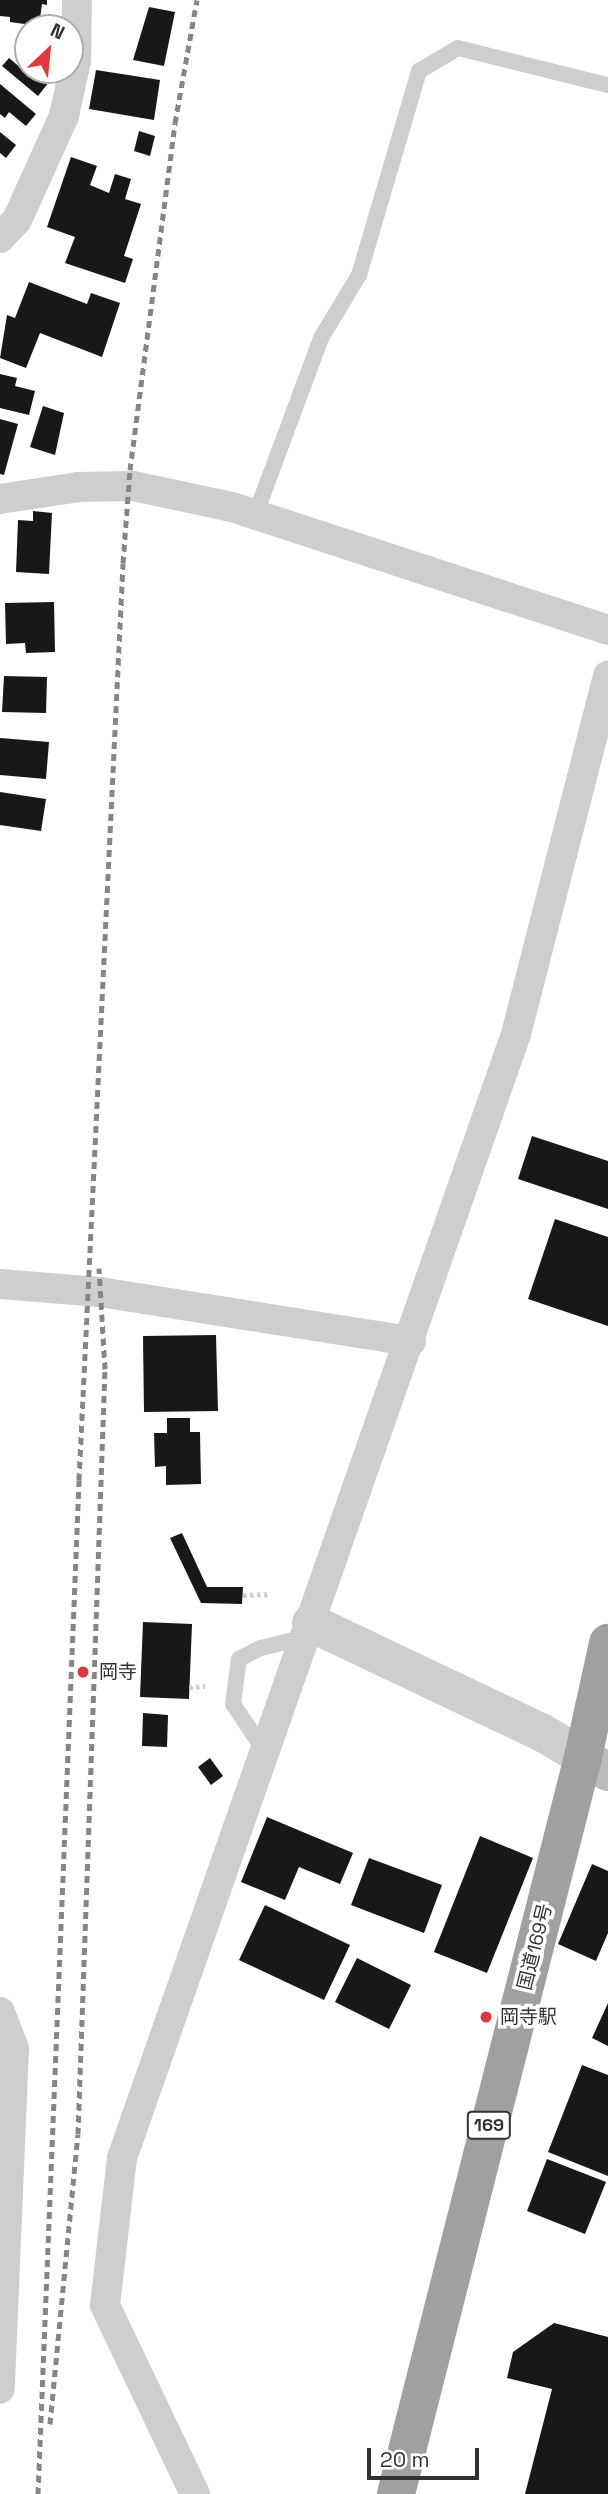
<!DOCTYPE html>
<html>
<head>
<meta charset="utf-8">
<style>
	body { margin:0 }
	#map { position:relative; width:608px; height:2494px; overflow:hidden; background:#fff; font-family:"Space Grotesk","Noto Sans JP",sans-serif }
	div>[style] { position:absolute }
	.building>* { inset:0; background:#181818 }
	.path>* { height:4.5px; margin-top:-2.25px; transform-origin:0; background:repeating-linear-gradient(90deg,#cecece 0 3.5px,transparent 0 7px) }
	.service>* { height:16px; margin:-8px; padding:0 8px; transform-origin:8px; border-radius:8px; background:#cecece }
	.minor>* { height:30px; margin:-15px; padding:0 15px; transform-origin:15px; border-radius:15px; background:#cecece }
	.tertiary>* { height:38px; margin:-19px; padding:0 19px; transform-origin:19px; border-radius:19px; background:#cecece }
	.secondary>* { height:38px; margin:-19px; padding:0 19px; transform-origin:19px; border-radius:19px; background:#bbb }
	.trunk>* { height:38px; margin:-19px; padding:0 19px; transform-origin:19px; border-radius:19px; background:#a0a0a0 }
	.rail>* { height:5px; margin-top:-2.5px; transform-origin:0; background:repeating-linear-gradient(90deg,#868686 0 7px,transparent 0 12px) }
	.dots>* { width:19px; height:19px; translate:-50% -50%; box-sizing:border-box; border:4px solid #fff; border-radius:50% }
	span { translate:-50% -50%; white-space:nowrap; text-align:center; line-height:1.15; -webkit-text-stroke:7px #fff; paint-order:stroke }
	.shield-label span { padding:2px 5px; background:#fff; border:2px solid; border-radius:5px; -webkit-text-stroke-width:0 }
	.shield-label { font-size:18px; color:#313131; font-weight:700 }
	.poi-label { font-size:19px; color:#313131 }
	.left { translate:0 -50%; text-align:left }
	.street-label { font-size:19px; color:#313131 }
	.north { position:absolute; left:14px; top:14px; width:70px; height:70px; box-sizing:border-box; background:#fff; border:2px solid #adadad; border-radius:50%; rotate:26deg; font-size:19px; font-weight:700; line-height:28px; text-align:center; color:#313131 }
	.north::after { content:''; display:block; margin:auto; width:24px; height:32px; background:#e43637; clip-path:polygon(50% 0,100% 100%,50% 72%,0 100%) }
	.scale { position:absolute; left:367px; top:2448px; width:112px; height:32px; box-sizing:border-box; border:4px solid #313131; border-top:0; padding-left:9px; font-size:21px; line-height:24px; white-space:nowrap; color:#313131; -webkit-text-stroke:5px #fff; paint-order:stroke }
</style>
</head>
<body>
<div id="map">
	<div class="building">
		<div style="clip-path:polygon(0 0,47px 0,47px 5px,42px 4px,39px 26px,10px 22px,10px 17px,0 16px)"></div>
		<div style="clip-path:polygon(149px 7px,175px 12px,164px 66px,133px 60px)"></div>
		<div style="clip-path:polygon(9px 58px,28px 74px,34px 70px,49px 82px,38px 96px,2px 66px)"></div>
		<div style="clip-path:polygon(96px 70px,160px 80px,154px 120px,89px 109px)"></div>
		<div style="clip-path:polygon(0 84px,36px 114px,26px 126px,9px 112px,5px 118px,0 114px)"></div>
		<div style="clip-path:polygon(139px 131px,155px 136px,150px 156px,134px 151px)"></div>
		<div style="clip-path:polygon(0 132px,16px 145px,6px 158px,0 153px)"></div>
		<div style="clip-path:polygon(71px 157px,97px 166px,90px 185px,109px 193px,115px 174px,131px 179px,125px 199px,141px 204px,124px 256px,133px 259px,125px 283px,65px 263px,75px 237px,47px 227px)"></div>
		<div style="clip-path:polygon(29px 282px,87px 304px,91px 293px,120px 303px,102px 357px,40px 333px,26px 368px,0 358px,7px 315px,15px 318px)"></div>
		<div style="clip-path:polygon(0 374px,17px 378px,15px 386px,35px 391px,29px 415px,0 408px)"></div>
		<div style="clip-path:polygon(43px 406px,64px 413px,55px 455px,30px 447px)"></div>
		<div style="clip-path:polygon(0 419px,18px 424px,4px 475px,0 474px)"></div>
		<div style="clip-path:polygon(33px 511px,52px 513px,49px 574px,16px 572px,18px 520px,33px 521px)"></div>
		<div style="clip-path:polygon(54px 602px,55px 652px,26px 653px,25px 643px,6px 644px,5px 603px)"></div>
		<div style="clip-path:polygon(4px 676px,47px 677px,46px 713px,2px 712px)"></div>
		<div style="clip-path:polygon(0 738px,49px 742px,46px 779px,0 775px)"></div>
		<div style="clip-path:polygon(0 792px,46px 799px,41px 831px,0 825px)"></div>
		<div style="clip-path:polygon(532px 1136px,608px 1161px,608px 1209px,518px 1179px)"></div>
		<div style="clip-path:polygon(555px 1219px,608px 1237px,608px 1326px,528px 1299px)"></div>
		<div style="clip-path:polygon(216px 1335px,218px 1411px,144px 1412px,143px 1336px)"></div>
		<div style="clip-path:polygon(167px 1418px,190px 1418px,190px 1432px,200px 1432px,201px 1484px,166px 1485px,166px 1466px,155px 1467px,154px 1433px,167px 1433px)"></div>
		<div style="clip-path:polygon(182px 1533px,207px 1587px,243px 1587px,242px 1604px,201px 1603px,170px 1538px)"></div>
		<div style="clip-path:polygon(143px 1622px,192px 1624px,189px 1699px,140px 1697px)"></div>
		<div style="clip-path:polygon(143px 1713px,168px 1715px,167px 1747px,142px 1746px)"></div>
		<div style="clip-path:polygon(210px 1758px,223px 1776px,211px 1785px,198px 1767px)"></div>
		<div style="clip-path:polygon(267px 1817px,353px 1853px,340px 1884px,299px 1867px,285px 1900px,241px 1882px)"></div>
		<div style="clip-path:polygon(480px 1836px,533px 1858px,487px 1973px,434px 1952px)"></div>
		<div style="clip-path:polygon(369px 1858px,442px 1885px,424px 1933px,351px 1905px)"></div>
		<div style="clip-path:polygon(592px 1864px,608px 1871px,608px 1933px,596px 1961px,558px 1944px)"></div>
		<div style="clip-path:polygon(265px 1905px,350px 1945px,324px 2000px,239px 1960px)"></div>
		<div style="clip-path:polygon(357px 1958px,411px 1985px,389px 2029px,335px 2002px)"></div>
		<div style="clip-path:polygon(608px 2003px,608px 2046px,592px 2038px)"></div>
		<div style="clip-path:polygon(582px 2065px,608px 2075px,608px 2176px,548px 2152px)"></div>
		<div style="clip-path:polygon(547px 2159px,606px 2182px,585px 2234px,527px 2211px)"></div>
		<div style="clip-path:polygon(554px 2323px,608px 2337px,608px 2494px,525px 2494px,552px 2389px,507px 2378px,513px 2352px)"></div>
	</div>
	<div class="path">
		<div style="left:243px;top:1595px;width:25px;rotate:-2deg"></div>
		<div style="left:189px;top:1687px;width:16px;rotate:-4deg"></div>
	</div>
	<div class="service">
		<div style="left:256px;top:513px;width:187px;rotate:-69.6deg"></div>
		<div style="left:321px;top:338px;width:74px;rotate:-58.9deg"></div>
		<div style="left:359px;top:275px;width:213px;rotate:-73.6deg"></div>
		<div style="left:419px;top:71px;width:45px;rotate:-30.5deg"></div>
		<div style="left:458px;top:48px;width:154px;rotate:13.9deg"></div>
		<div style="left:263px;top:1749px;width:54px;rotate:-123.7deg"></div>
		<div style="left:233px;top:1704px;width:45px;rotate:-82.4deg"></div>
		<div style="left:239px;top:1659px;width:25px;rotate:-27deg"></div>
		<div style="left:261px;top:1648px;width:45px;rotate:-14deg"></div>
	</div>
	<div class="minor">
		<div style="left:0;top:238px;width:25px;rotate:-47deg"></div>
		<div style="left:17px;top:220px;width:114px;rotate:-65.7deg"></div>
		<div style="left:64px;top:116px;width:56px;rotate:-77.7deg"></div>
		<div style="left:76px;top:61px;width:61px;rotate:-89.1deg"></div>
		<div style="left:0;top:499px;width:79px;rotate:-8.7deg"></div>
		<div style="left:78px;top:487px;width:55px;rotate:-1deg"></div>
		<div style="left:133px;top:486px;width:101px;rotate:12deg"></div>
		<div style="left:232px;top:507px;width:396px;rotate:18.1deg"></div>
		<div style="left:0;top:1284px;width:100px;rotate:4.6deg"></div>
		<div style="left:100px;top:1292px;width:315px;rotate:9deg"></div>
		<div style="left:0;top:2012px;width:40px;rotate:69deg"></div>
		<div style="left:14px;top:2049px;width:340px;rotate:92.4deg"></div>
		<div style="left:195px;top:2494px;width:209px;rotate:-115.5deg"></div>
		<div style="left:105px;top:2305px;width:148px;rotate:-83.4deg"></div>
		<div style="left:122px;top:2158px;width:1191px;rotate:-70.68deg"></div>
		<div style="left:516px;top:1034px;width:370px;rotate:-75.6deg"></div>
	</div>
	<div class="tertiary">
		<div style="left:311px;top:1623px;width:257px;rotate:25.4deg"></div>
		<div style="left:543px;top:1733px;width:47px;rotate:31deg"></div>
	</div>
	<div class="secondary">
		<div style="left:583px;top:1757px;width:29px;rotate:31deg"></div>
	</div>
	<div class="trunk">
		<div style="left:396px;top:2494px;width:760px;rotate:-75.76deg"></div>
		<div style="left:583px;top:1757px;width:117px;rotate:-77.6deg"></div>
	</div>
	<div class="rail">
		<div style="left:50px;top:2424px;width:291px;rotate:-84.5deg"></div>
		<div style="left:78px;top:2134px;width:765px;rotate:-87.98deg"></div>
		<div style="left:105px;top:1369px;width:101px;rotate:-93.4deg"></div>
		<div style="left:38px;top:2494px;width:1015px;rotate:-87.68deg"></div>
		<div style="left:79px;top:1480px;width:918px;rotate:-87.25deg"></div>
		<div style="left:123px;top:563px;width:93px;rotate:-85.7deg"></div>
		<div style="left:130px;top:470px;width:350px;rotate:-82.6deg"></div>
		<div style="left:175px;top:123px;width:125px;rotate:-79.9deg"></div>
	</div>
	<div class="dots">
		<div style="left:83px;top:1672px;background:#e43637"></div>
		<div style="left:486px;top:2017px;background:#e43637"></div>
	</div>
	<div class="shield-label">
		<span style="left:489px;top:2125px">169</span>
	</div>
	<div class="poi-label">
		<span class="left" style="left:99px;top:1672px">岡寺</span>
		<span class="left" style="left:500px;top:2017px">岡寺駅</span>
	</div>
	<div class="street-label">
		<span style="left:535px;top:1947px;rotate:-76deg">国道169号</span>
	</div>
	<div class="north">N</div>
	<div class="scale">20 m</div>
</div>
</body>
</html>
